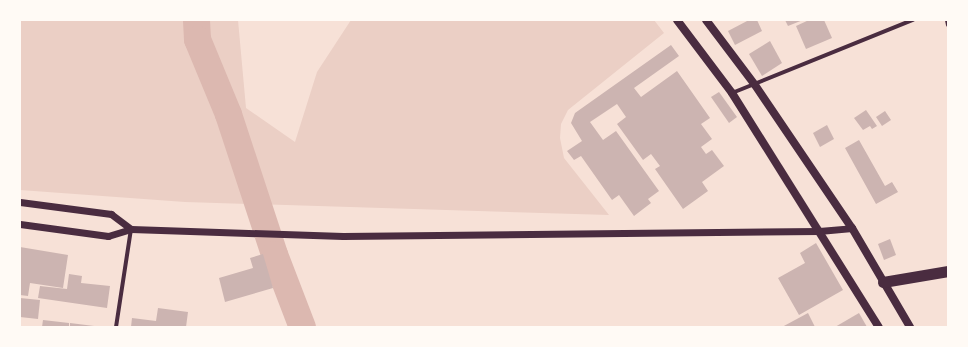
<!DOCTYPE html>
<html>
<head>
<meta charset="utf-8">
<style>
	body { margin:0 }
	#map { position:relative; width:968px; height:347px; overflow:hidden; background:#f7e1d7; font-family:"IBM Plex Serif",serif }
	div>[style] { position:absolute }
	.green>* { inset:0; background:#ebcfc5 }
	.river>* { height:27px; margin:-13.5px; padding:0 13.5px; transform-origin:13.5px; border-radius:13.5px; background:#dcb8b0 }
	.building>* { inset:0; background:#ccb4b1 }
	.minor>* { height:4px; margin:-2px; padding:0 2px; transform-origin:2px; border-radius:2px; background:#4a2c40 }
	.tertiary>* { height:7px; margin:-3.5px; padding:0 3.5px; transform-origin:3.5px; border-radius:3.5px; background:#4a2c40 }
	.secondary>* { height:8px; margin:-4px; padding:0 4px; transform-origin:4px; border-radius:4px; background:#4a2c40 }
	.trunk>* { height:11px; margin:-5.5px; padding:0 5.5px; transform-origin:5.5px; border-radius:5.5px; background:#4a2c40 }
	span { translate:-50% -50%; white-space:nowrap; text-align:center; line-height:1.15; -webkit-text-stroke:3px #fffaf5; paint-order:stroke }
	.frame { position:absolute; inset:0; border:21px solid #fffaf5; pointer-events:none }
</style>
</head>
<body>
<div id="map">
	<div class="green">
		<div style="clip-path:polygon(20px 20px,238px 20px,246px 108px,295px 142px,317px 72px,351px 20px,654px 20px,664px 33px,568px 110px,561px 124px,560px 138px,564px 158px,609px 215px,185px 202px,20px 190px)"></div>
	</div>
	<div class="river">
		<div style="left:196px;top:20px;width:19px;rotate:87deg"></div>
		<div style="left:197px;top:39px;width:81px;rotate:67.5deg"></div>
		<div style="left:228px;top:114px;width:147px;rotate:71.8deg"></div>
		<div style="left:274px;top:254px;width:78px;rotate:69deg"></div>
	</div>
	<div class="building">
		<div style="clip-path:polygon(749px 20px,757px 20px,762px 31px,735px 45px,728px 31px)"></div>
		<div style="clip-path:polygon(785px 20px,803px 20px,788px 26px)"></div>
		<div style="clip-path:polygon(809px 20px,824px 20px,832px 38px,806px 49px,796px 26px)"></div>
		<div style="clip-path:polygon(770px 41px,782px 63px,762px 76px,749px 54px)"></div>
		<div style="clip-path:polygon(671px 45px,679px 56px,634px 88px,641px 97px,677px 71px,710px 118px,701px 124px,712px 139px,701px 147px,706px 154px,712px 150px,724px 166px,702px 182px,708px 191px,683px 209px,655px 169px,660px 166px,651px 154px,643px 160px,617px 124px,626px 117px,617px 104px,590px 122px,603px 140px,616px 131px,659px 191px,648px 199px,651px 203px,634px 216px,619px 195px,612px 200px,581px 156px,574px 160px,567px 151px,582px 141px,571px 123px,575px 113px)"></div>
		<div style="clip-path:polygon(719px 92px,737px 117px,729px 123px,711px 97px)"></div>
		<div style="clip-path:polygon(866px 110px,877px 126px,872px 129px,870px 126px,863px 130px,854px 118px)"></div>
		<div style="clip-path:polygon(885px 111px,891px 120px,882px 126px,876px 117px)"></div>
		<div style="clip-path:polygon(827px 125px,834px 139px,820px 147px,813px 133px)"></div>
		<div style="clip-path:polygon(859px 140px,885px 186px,892px 182px,898px 192px,876px 204px,845px 148px)"></div>
		<div style="clip-path:polygon(890px 239px,896px 255px,884px 260px,878px 244px)"></div>
		<div style="clip-path:polygon(816px 243px,843px 290px,799px 315px,778px 278px,805px 263px,800px 253px)"></div>
		<div style="clip-path:polygon(20px 247px,68px 255px,63px 288px,30px 283px,28px 296px,20px 295px)"></div>
		<div style="clip-path:polygon(263px 254px,273px 288px,225px 302px,219px 278px,253px 268px,250px 258px)"></div>
		<div style="clip-path:polygon(69px 274px,82px 276px,81px 283px,110px 286px,107px 308px,38px 298px,40px 286px,67px 289px)"></div>
		<div style="clip-path:polygon(20px 298px,40px 300px,38px 319px,20px 317px)"></div>
		<div style="clip-path:polygon(158px 308px,188px 312px,186px 327px,131px 327px,132px 318px,156px 321px)"></div>
		<div style="clip-path:polygon(808px 313px,815px 327px,782px 327px)"></div>
		<div style="clip-path:polygon(859px 313px,867px 327px,835px 327px)"></div>
		<div style="clip-path:polygon(43px 320px,69px 323px,69px 327px,42px 327px)"></div>
		<div style="clip-path:polygon(70px 323px,94px 326px,94px 327px,70px 327px)"></div>
	</div>
	<div class="minor">
		<div style="left:947px;top:20px;width:5px;rotate:79deg"></div>
		<div style="left:732px;top:93px;width:195px;rotate:-22deg"></div>
		<div style="left:116px;top:327px;width:99px;rotate:-81.3deg"></div>
	</div>
	<div class="tertiary">
		<div style="left:20px;top:202px;width:92px;rotate:7.5deg"></div>
		<div style="left:111px;top:214px;width:25px;rotate:37deg"></div>
		<div style="left:20px;top:224px;width:89px;rotate:7.8deg"></div>
		<div style="left:108px;top:236px;width:24px;rotate:-17deg"></div>
		<div style="left:131px;top:229px;width:212px;rotate:1.9deg"></div>
		<div style="left:343px;top:236px;width:476px;rotate:-0.6deg"></div>
		<div style="left:819px;top:231px;width:33px;rotate:-5deg"></div>
	</div>
	<div class="secondary">
		<div style="left:677px;top:20px;width:91px;rotate:53deg"></div>
		<div style="left:732px;top:93px;width:276px;rotate:57.9deg"></div>
		<div style="left:706px;top:20px;width:81px;rotate:53deg"></div>
		<div style="left:755px;top:85px;width:173px;rotate:55.9deg"></div>
		<div style="left:852px;top:228px;width:115px;rotate:59.6deg"></div>
	</div>
	<div class="trunk">
		<div style="left:883px;top:282px;width:66px;rotate:-9.6deg"></div>
	</div>
	<div class="frame"></div>
</div>
</body>
</html>
